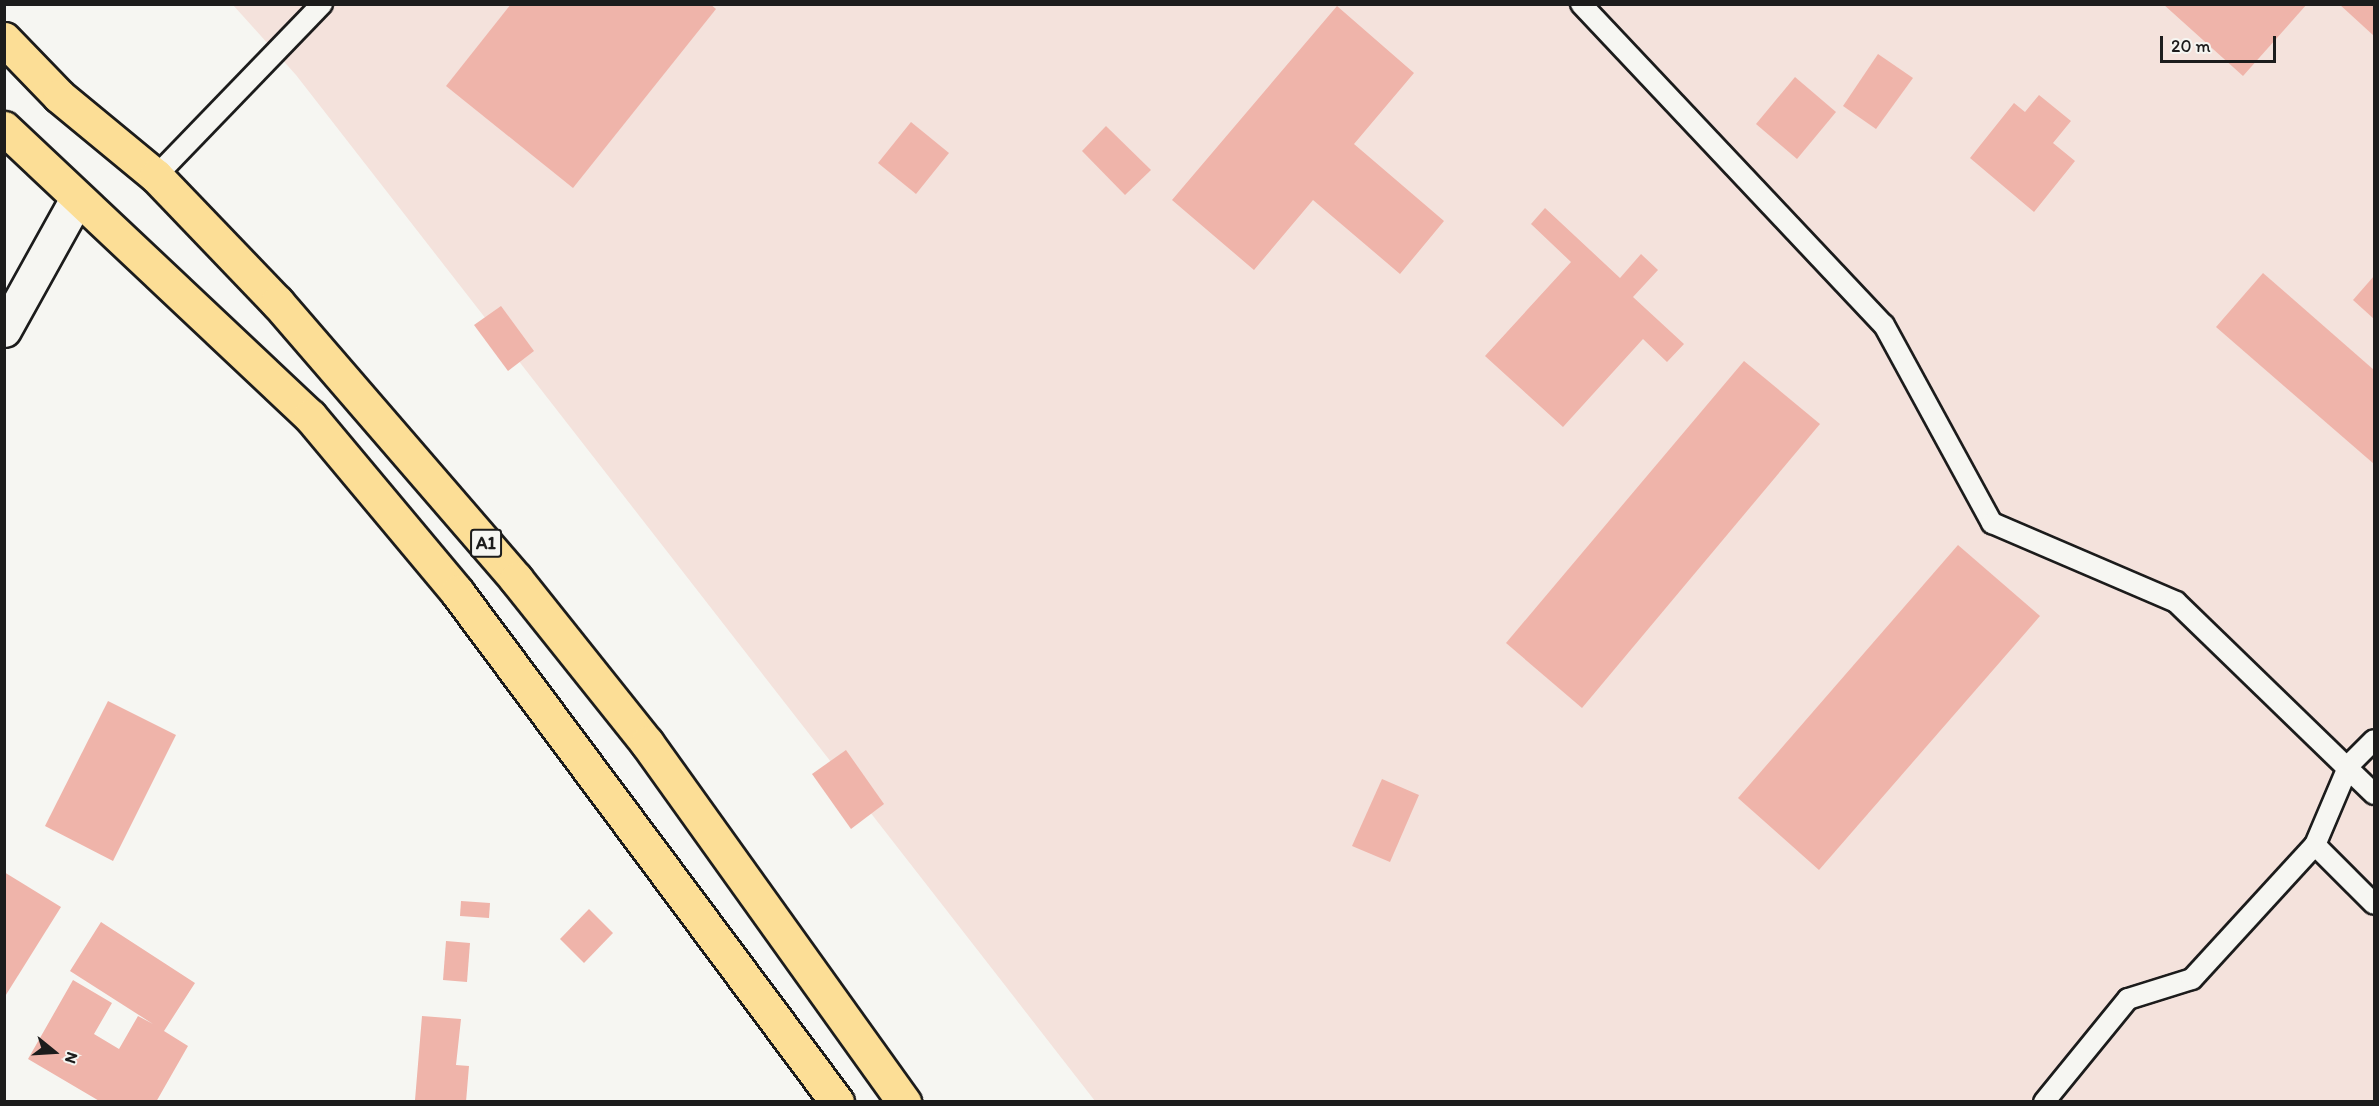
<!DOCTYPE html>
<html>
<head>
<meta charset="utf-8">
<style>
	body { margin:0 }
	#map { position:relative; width:2379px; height:1106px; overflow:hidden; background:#f6f6f2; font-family:Itim,sans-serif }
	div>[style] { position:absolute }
	.built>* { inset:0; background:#f4e2dc }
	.building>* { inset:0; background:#efb4aa }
	.roads { filter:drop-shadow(2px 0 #1c1c1c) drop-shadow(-2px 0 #1c1c1c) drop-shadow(0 2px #1c1c1c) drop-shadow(0 -2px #1c1c1c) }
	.lane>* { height:20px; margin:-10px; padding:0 10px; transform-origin:10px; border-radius:10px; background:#f6f6f2 }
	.street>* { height:33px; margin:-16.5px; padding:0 16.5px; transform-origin:16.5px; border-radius:16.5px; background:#f6f6f2 }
	.highway>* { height:33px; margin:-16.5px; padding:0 16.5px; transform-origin:16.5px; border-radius:16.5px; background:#fcde96 }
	span { translate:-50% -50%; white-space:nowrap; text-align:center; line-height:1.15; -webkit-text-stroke:4.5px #f6f6f2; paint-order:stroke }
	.shield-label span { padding:2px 4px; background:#f6f6f2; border:2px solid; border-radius:4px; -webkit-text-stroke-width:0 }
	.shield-label { font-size:18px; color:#1c1c1c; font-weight:700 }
	.frame { position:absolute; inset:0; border:6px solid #1c1c1c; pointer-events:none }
	.north { position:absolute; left:24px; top:1022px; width:60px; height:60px; -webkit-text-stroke:4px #f6f6f2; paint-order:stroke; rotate:108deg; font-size:16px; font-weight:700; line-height:24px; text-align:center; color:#1c1c1c }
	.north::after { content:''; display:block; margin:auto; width:21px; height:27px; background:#1c1c1c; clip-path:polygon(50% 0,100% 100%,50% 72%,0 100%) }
	.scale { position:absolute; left:2160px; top:36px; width:116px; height:27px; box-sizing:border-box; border:3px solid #1c1c1c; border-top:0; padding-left:8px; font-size:18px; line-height:21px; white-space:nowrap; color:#1c1c1c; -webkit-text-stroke:4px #f6f6f2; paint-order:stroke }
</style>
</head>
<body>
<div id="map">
	<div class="built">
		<div style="clip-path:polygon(233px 5px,2374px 5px,2374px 1101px,1095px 1101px,296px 75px)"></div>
	</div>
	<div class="building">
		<div style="clip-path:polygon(511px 4px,710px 4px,716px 9px,573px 188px,446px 86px)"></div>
		<div style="clip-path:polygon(2163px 4px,2307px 4px,2243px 76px)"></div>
		<div style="clip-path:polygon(2339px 4px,2374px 4px,2374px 36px)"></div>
		<div style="clip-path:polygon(1337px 6px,1414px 73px,1354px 144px,1444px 221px,1400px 274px,1313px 200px,1254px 270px,1172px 200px)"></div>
		<div style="clip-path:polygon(1878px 54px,1913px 78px,1876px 129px,1843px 106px)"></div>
		<div style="clip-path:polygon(1795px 77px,1836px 112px,1797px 159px,1756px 124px)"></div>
		<div style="clip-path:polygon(2039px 95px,2071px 121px,2053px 143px,2075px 161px,2034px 212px,1970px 158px,2014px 103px,2025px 112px)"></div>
		<div style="clip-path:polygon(911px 122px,949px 153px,916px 194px,878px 163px)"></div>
		<div style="clip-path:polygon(1106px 126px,1151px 170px,1125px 195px,1082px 151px)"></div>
		<div style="clip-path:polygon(1545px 208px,1620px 278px,1641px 254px,1658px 270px,1633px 297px,1684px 344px,1667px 362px,1643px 339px,1563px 427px,1485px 356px,1571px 262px,1531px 224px)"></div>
		<div style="clip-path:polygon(2263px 273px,2374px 370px,2374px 464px,2216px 327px)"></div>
		<div style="clip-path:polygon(2374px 276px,2374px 319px,2353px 300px)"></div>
		<div style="clip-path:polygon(501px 306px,534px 351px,508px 371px,474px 325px)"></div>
		<div style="clip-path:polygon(1744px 361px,1820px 424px,1582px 708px,1506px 643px)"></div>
		<div style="clip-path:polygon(1958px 545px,2040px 616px,1819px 870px,1738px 798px)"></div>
		<div style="clip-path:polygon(108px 701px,176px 735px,113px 861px,45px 826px)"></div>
		<div style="clip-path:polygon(846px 750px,884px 804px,851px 829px,812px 774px)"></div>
		<div style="clip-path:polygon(1382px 779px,1419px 795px,1390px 862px,1352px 846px)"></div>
		<div style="clip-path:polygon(4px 872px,61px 907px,4px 998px)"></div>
		<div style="clip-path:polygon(461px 901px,490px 903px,489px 918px,460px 916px)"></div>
		<div style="clip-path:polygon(589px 909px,613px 933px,584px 963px,560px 939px)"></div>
		<div style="clip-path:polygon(101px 922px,195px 983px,164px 1031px,188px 1046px,156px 1102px,101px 1102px,28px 1059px,73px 980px,112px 1003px,94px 1034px,119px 1049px,138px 1016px,153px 1024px,70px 971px)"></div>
		<div style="clip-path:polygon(446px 941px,470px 943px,467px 982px,443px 980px)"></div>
		<div style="clip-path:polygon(422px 1016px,461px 1019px,456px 1065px,469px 1066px,466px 1102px,415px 1100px)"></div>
	</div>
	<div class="roads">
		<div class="lane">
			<div style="left:1581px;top:4px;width:441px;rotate:46.7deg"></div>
			<div style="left:1884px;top:325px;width:226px;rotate:61.4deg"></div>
			<div style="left:1992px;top:523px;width:200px;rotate:23.2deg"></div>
			<div style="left:2176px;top:602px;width:276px;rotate:44.1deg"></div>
			<div style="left:156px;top:176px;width:239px;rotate:-46deg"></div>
			<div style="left:2315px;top:845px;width:83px;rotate:45deg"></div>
			<div style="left:2044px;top:1102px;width:133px;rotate:-50.8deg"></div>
			<div style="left:2128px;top:999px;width:67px;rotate:-17.4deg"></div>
			<div style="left:2192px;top:979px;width:182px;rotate:-47.5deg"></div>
			<div style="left:2315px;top:845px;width:87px;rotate:-67deg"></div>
			<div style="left:2349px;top:765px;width:35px;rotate:-45deg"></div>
		</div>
		<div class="street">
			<div style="left:4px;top:330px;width:149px;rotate:-61deg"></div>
		</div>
		<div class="highway">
			<div style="left:4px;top:39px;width:79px;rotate:46deg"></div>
			<div style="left:59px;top:96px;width:126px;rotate:39.5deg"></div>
			<div style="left:156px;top:176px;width:175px;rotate:46.2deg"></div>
			<div style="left:277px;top:302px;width:366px;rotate:49.2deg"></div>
			<div style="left:516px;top:579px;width:210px;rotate:51.4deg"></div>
			<div style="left:647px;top:743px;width:442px;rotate:54.4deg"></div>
			<div style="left:4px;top:128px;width:420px;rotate:43.3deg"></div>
			<div style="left:310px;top:416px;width:229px;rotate:50.1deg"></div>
			<div style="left:457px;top:592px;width:636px;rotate:53.31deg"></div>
		</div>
	</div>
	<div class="shield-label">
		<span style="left:486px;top:543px">A1</span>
	</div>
	<div class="frame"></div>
	<div class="north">N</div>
	<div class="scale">20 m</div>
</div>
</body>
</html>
